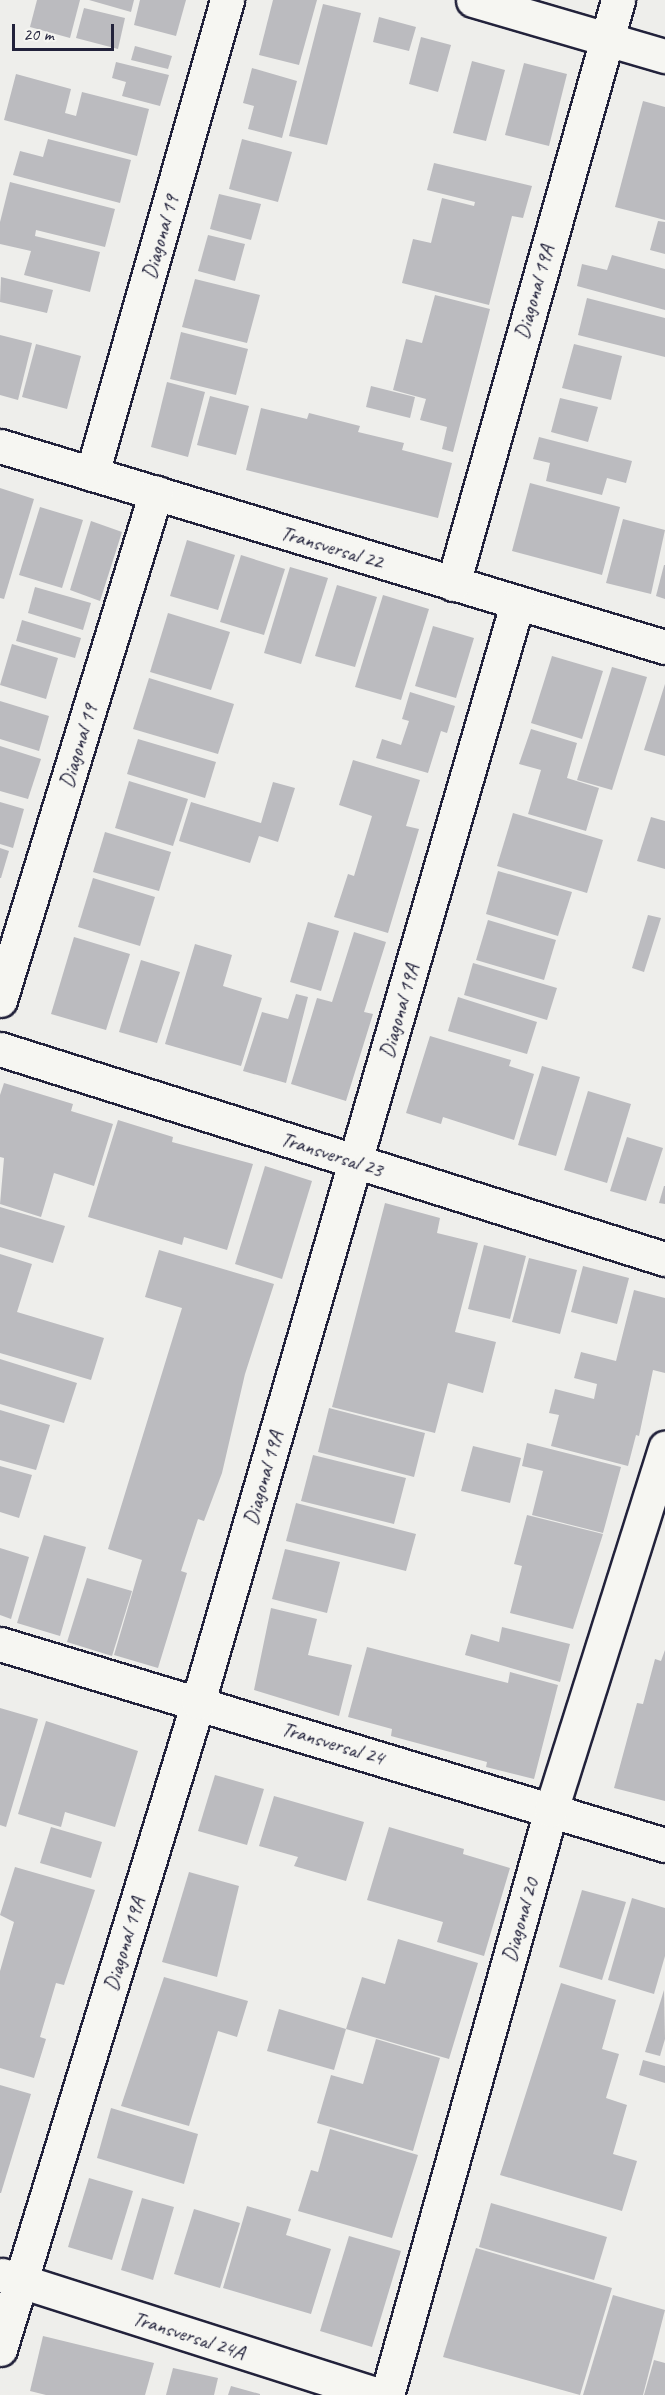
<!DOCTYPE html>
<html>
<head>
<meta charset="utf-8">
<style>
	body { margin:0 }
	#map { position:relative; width:665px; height:2395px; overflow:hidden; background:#eeeeeb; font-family:Caveat,sans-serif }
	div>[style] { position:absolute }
	.building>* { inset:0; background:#bbbbbf }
	.roads { filter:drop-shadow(2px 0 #22223b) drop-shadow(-2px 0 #22223b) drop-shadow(0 2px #22223b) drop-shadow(0 -2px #22223b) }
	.minor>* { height:33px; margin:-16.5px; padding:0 16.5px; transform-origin:16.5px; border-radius:16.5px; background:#f6f6f2 }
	span { translate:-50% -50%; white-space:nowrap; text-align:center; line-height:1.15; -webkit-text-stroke:4.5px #f6f6f2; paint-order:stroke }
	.street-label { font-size:21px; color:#22223b }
	.scale { position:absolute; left:12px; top:24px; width:102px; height:27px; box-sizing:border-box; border:3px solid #22223b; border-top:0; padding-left:8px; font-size:18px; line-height:21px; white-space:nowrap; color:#22223b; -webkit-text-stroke:4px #f6f6f2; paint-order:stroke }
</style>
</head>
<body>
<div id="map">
	<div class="building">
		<div style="clip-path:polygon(37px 0,80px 0,70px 38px,30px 27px)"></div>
		<div style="clip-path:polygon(89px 0,134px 0,131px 12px)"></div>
		<div style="clip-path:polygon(140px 0,186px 0,176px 36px,134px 25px)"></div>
		<div style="clip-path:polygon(273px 0,317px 0,299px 65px,259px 55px)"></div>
		<div style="clip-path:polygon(323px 4px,361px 13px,327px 145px,289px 136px)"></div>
		<div style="clip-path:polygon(84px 8px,125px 18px,118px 49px,76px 38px)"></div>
		<div style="clip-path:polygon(379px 17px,416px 27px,409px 51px,373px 42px)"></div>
		<div style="clip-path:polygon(421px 37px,451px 45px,438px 92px,409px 84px)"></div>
		<div style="clip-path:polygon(135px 46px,172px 56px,168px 69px,131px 60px)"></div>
		<div style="clip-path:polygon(472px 61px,505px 70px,486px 141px,453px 133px)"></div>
		<div style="clip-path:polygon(116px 62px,169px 75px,160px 106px,122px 96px,126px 82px,112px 78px)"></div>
		<div style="clip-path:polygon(524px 63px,567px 74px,549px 146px,505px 135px)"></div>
		<div style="clip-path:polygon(252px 68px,297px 81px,282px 138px,248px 129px,254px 106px,243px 103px)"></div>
		<div style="clip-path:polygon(16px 74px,71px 89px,65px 113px,76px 116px,82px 92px,149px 109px,137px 156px,4px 120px)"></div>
		<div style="clip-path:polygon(643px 101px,665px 107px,665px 220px,615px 207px)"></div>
		<div style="clip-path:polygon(48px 139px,131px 160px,120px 203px,13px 175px,20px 151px,43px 157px)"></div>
		<div style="clip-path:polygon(242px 139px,292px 152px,278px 202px,229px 189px)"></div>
		<div style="clip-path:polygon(434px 163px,532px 186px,523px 218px,512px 216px,489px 305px,402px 283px,413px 239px,431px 243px,442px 198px,474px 206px,475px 202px,427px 190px)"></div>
		<div style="clip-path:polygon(10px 182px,115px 209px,105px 247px,36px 230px,35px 236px,100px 252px,90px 292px,24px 275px,31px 251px,0 244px,0 222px)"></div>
		<div style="clip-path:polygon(219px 194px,261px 204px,251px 240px,210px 229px)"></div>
		<div style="clip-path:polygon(658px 221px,665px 222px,665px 254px,650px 250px)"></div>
		<div style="clip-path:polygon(208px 235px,245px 244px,235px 281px,198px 271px)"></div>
		<div style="clip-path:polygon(612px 255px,665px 269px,665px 310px,577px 286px,582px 264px,607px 270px)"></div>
		<div style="clip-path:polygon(1px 277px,53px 290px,47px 313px,0 302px)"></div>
		<div style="clip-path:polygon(195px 279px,260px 295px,247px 343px,182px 327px)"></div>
		<div style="clip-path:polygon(435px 295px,490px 309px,453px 452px,442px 449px,447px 427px,420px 420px,426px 399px,393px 390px,406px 339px,422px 343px)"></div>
		<div style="clip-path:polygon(587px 298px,665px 318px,665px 357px,578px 335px)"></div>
		<div style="clip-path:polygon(181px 332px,248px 349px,236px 395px,170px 379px)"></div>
		<div style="clip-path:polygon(0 335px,32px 343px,18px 400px,0 395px)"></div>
		<div style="clip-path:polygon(36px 344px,81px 356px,67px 409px,22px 397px)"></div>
		<div style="clip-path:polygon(574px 344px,622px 356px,611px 400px,562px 388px)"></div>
		<div style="clip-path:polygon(167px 382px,205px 392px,188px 457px,151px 447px)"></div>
		<div style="clip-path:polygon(371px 386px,415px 397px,410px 418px,366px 407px)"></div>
		<div style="clip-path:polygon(210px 396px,249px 406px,236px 455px,197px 445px)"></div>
		<div style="clip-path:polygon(560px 398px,598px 407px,588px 442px,551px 432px)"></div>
		<div style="clip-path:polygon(261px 408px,307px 419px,309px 413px,360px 426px,358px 432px,404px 443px,402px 450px,452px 463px,438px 518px,246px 470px)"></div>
		<div style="clip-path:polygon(539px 437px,632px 461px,626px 483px,607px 478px,602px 495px,546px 481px,550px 463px,533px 459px)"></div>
		<div style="clip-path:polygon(530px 483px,620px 507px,602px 575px,512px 551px)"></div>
		<div style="clip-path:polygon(0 488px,34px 499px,4px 599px,0 598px)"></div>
		<div style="clip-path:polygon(40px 507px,83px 520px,62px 588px,19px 575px)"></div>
		<div style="clip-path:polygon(623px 519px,665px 530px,651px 594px,606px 583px)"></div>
		<div style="clip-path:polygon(91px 521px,122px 532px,100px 601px,70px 590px)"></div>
		<div style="clip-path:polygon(187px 540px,235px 555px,218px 610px,170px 596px)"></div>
		<div style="clip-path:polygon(241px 555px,285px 569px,264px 635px,220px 622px)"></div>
		<div style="clip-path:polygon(664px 565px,665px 565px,665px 599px,656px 596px)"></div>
		<div style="clip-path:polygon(290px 567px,328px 578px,301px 664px,264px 653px)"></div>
		<div style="clip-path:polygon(337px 585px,377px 597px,355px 667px,315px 656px)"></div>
		<div style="clip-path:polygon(35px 587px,91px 603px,83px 630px,28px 613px)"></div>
		<div style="clip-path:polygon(383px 595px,429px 609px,401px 700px,355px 687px)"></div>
		<div style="clip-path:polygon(168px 613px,230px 632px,211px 690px,150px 672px)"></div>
		<div style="clip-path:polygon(22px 620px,81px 638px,75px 658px,16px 641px)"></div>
		<div style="clip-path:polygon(433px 626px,474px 638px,456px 698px,415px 686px)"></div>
		<div style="clip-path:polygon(12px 644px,58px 658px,46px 699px,0 685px)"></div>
		<div style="clip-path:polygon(552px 656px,603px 671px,582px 739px,531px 723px)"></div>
		<div style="clip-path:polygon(612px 667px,647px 677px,612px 790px,577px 780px)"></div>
		<div style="clip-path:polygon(149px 678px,234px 704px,218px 754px,133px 729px)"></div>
		<div style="clip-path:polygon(665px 684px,665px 756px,644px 750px)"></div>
		<div style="clip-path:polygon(410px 692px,455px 706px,447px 733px,441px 731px,428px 773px,376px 758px,382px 739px,401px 745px,409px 721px,402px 719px)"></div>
		<div style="clip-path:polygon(0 701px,49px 716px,39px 751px,0 739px)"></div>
		<div style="clip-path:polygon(531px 729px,577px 743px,567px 778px,599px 788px,586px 831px,528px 814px,541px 770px,519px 764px)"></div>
		<div style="clip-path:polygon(138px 739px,216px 762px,205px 798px,127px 774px)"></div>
		<div style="clip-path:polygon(0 746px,41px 759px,28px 799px,0 791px)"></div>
		<div style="clip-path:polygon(353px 760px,420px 780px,406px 826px,419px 829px,388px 933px,334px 917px,348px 874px,354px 876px,372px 816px,339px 805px)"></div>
		<div style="clip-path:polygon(129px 781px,188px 799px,173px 846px,115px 828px)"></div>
		<div style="clip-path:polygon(273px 782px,295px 788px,278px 842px,259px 836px,250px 863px,179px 841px,191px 802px,261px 823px)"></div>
		<div style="clip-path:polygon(0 802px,24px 809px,13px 848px,0 844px)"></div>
		<div style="clip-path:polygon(513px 813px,603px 840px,587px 893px,497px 866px)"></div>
		<div style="clip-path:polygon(651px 817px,665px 821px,665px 869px,637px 861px)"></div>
		<div style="clip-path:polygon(105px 832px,171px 852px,159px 891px,93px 872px)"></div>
		<div style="clip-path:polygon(0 848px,9px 851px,1px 878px,0 878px)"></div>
		<div style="clip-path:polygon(498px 871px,572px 892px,558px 936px,486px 914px)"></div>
		<div style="clip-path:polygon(93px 878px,155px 897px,140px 946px,78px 927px)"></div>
		<div style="clip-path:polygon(648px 915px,661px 918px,644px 972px,632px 968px)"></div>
		<div style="clip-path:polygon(488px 920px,556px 940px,544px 980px,476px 960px)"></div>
		<div style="clip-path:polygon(308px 922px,339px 931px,321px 991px,290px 982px)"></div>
		<div style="clip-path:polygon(354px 932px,386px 942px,364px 1012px,373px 1014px,346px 1101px,291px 1084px,317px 998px,332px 1002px)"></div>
		<div style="clip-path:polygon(74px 937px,130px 954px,106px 1030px,51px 1014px)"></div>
		<div style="clip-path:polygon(195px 944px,232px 955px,223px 986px,262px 998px,241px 1066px,165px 1044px)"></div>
		<div style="clip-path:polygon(141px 960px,180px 972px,157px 1043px,119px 1032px)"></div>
		<div style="clip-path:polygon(473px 963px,557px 988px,547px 1020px,464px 995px)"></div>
		<div style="clip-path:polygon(296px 994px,308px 997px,286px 1083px,243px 1071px,262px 1012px,288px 1019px)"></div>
		<div style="clip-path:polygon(458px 997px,537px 1022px,527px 1054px,448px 1031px)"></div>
		<div style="clip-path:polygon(430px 1036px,511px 1060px,509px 1066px,534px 1074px,514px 1140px,443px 1117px,441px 1124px,406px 1113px)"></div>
		<div style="clip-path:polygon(542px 1066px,580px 1077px,556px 1156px,518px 1145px)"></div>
		<div style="clip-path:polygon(4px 1083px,73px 1104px,71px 1111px,113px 1124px,94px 1186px,54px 1173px,41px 1217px,0 1204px,4px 1158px,0 1157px,0 1095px)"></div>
		<div style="clip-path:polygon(588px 1091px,631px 1104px,607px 1183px,564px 1170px)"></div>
		<div style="clip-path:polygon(118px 1120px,173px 1137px,172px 1142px,253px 1164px,227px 1250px,184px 1237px,182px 1245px,88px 1217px)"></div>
		<div style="clip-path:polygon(627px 1137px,663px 1148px,646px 1201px,610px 1191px)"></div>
		<div style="clip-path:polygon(265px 1166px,312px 1181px,282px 1279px,235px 1264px)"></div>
		<div style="clip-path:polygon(664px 1186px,665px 1186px,665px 1204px,659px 1203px)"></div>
		<div style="clip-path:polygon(385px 1203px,440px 1218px,437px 1233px,478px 1243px,455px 1332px,496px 1342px,483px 1393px,448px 1383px,435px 1433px,332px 1407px)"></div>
		<div style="clip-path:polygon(0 1207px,65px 1226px,53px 1263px,0 1247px)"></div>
		<div style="clip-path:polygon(484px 1245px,526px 1256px,510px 1319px,468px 1309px)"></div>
		<div style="clip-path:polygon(159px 1250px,274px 1284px,245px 1374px,222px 1473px,204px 1521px,198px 1519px,181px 1571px,187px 1573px,158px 1668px,114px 1655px,142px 1560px,108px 1549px,182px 1308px,145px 1297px)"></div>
		<div style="clip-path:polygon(0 1254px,32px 1264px,17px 1312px,104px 1338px,91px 1380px,0 1353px)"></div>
		<div style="clip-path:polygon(529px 1258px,577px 1270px,560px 1334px,512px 1322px)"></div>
		<div style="clip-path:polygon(583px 1266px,629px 1278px,617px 1324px,571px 1312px)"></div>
		<div style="clip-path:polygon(634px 1290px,665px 1298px,665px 1373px,653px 1370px,639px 1436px,636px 1435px,628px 1466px,551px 1446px,559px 1415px,549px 1413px,555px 1389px,594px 1399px,597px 1384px,574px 1378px,581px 1352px,616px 1361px)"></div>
		<div style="clip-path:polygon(0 1359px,77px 1383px,64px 1423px,0 1404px)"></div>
		<div style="clip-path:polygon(329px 1408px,425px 1433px,414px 1477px,318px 1452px)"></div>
		<div style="clip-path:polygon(0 1410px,50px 1425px,36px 1470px,0 1460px)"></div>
		<div style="clip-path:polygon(527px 1443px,621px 1467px,603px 1533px,532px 1515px,543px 1471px,522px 1466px)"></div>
		<div style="clip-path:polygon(473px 1446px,521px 1458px,510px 1503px,461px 1491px)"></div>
		<div style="clip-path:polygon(313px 1455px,406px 1478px,394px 1524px,301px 1501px)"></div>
		<div style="clip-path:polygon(0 1466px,32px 1475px,19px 1518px,0 1512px)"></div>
		<div style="clip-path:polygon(296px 1503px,416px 1534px,406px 1571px,286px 1541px)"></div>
		<div style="clip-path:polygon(527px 1515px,603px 1534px,573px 1629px,510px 1613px,522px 1566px,514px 1564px)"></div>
		<div style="clip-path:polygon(44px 1535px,86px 1547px,60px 1636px,17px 1623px)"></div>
		<div style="clip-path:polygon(0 1548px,29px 1557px,11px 1619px,0 1615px)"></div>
		<div style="clip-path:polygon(285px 1549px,340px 1562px,327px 1613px,272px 1599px)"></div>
		<div style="clip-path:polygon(87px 1578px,132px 1591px,112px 1656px,67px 1642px)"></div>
		<div style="clip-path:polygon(271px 1608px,317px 1619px,308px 1655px,352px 1665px,339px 1716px,254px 1690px)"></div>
		<div style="clip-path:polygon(502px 1627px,570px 1644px,560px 1682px,465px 1655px,471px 1634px,499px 1642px)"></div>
		<div style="clip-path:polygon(367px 1647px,508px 1683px,510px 1672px,558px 1685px,534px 1779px,486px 1767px,487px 1762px,391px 1736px,392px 1729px,348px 1717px)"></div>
		<div style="clip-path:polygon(665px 1650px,665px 1801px,614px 1788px,637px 1703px,643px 1704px,655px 1659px,661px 1661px)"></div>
		<div style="clip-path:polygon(0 1708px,38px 1719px,6px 1827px,0 1825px)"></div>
		<div style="clip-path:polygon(46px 1721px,138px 1751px,115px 1827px,65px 1812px,61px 1827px,18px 1814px)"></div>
		<div style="clip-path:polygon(215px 1775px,264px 1789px,247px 1845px,198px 1831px)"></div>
		<div style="clip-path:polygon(274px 1796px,364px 1822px,346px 1881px,294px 1866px,298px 1857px,259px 1846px)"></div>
		<div style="clip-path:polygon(51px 1827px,102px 1842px,91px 1878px,40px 1863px)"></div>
		<div style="clip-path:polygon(389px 1827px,464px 1849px,463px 1854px,510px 1868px,484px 1956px,437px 1942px,443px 1922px,367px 1900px)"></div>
		<div style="clip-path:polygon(15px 1867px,95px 1890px,64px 1985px,56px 1983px,40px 2037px,46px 2039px,34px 2078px,0 2068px,0 1971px,14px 1922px,0 1915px)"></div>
		<div style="clip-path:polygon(189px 1872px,239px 1886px,217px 1977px,162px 1962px)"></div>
		<div style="clip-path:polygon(582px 1890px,626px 1902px,602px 1980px,559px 1967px)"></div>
		<div style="clip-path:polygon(632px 1898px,665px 1908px,665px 1956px,654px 1994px,608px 1980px)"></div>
		<div style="clip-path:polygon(398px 1939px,478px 1963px,449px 2059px,346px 2029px,362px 1977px,385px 1984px)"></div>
		<div style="clip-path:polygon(164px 1977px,248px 2001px,237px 2037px,218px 2031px,189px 2126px,121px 2106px)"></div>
		<div style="clip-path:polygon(561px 1983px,616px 2000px,602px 2049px,619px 2054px,606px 2098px,627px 2105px,613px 2154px,637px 2161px,622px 2211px,500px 2175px)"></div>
		<div style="clip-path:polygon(664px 1990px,665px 2039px,660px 2056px,645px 2052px)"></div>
		<div style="clip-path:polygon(279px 2009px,346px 2029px,334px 2070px,267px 2051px)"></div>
		<div style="clip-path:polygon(376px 2039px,440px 2058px,413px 2151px,317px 2123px,331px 2075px,363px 2084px)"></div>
		<div style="clip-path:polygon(643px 2060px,665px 2066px,665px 2083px,639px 2075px)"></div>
		<div style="clip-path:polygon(0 2085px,31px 2094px,1px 2193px,0 2193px)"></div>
		<div style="clip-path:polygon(111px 2108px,198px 2134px,184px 2184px,97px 2158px)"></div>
		<div style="clip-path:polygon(330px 2129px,418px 2155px,392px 2238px,298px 2211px,311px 2170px,318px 2172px)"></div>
		<div style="clip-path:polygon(89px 2178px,133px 2191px,112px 2260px,68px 2247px)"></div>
		<div style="clip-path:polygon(142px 2198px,174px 2207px,153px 2280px,121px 2270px)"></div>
		<div style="clip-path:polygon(491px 2203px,607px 2237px,594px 2280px,479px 2247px)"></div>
		<div style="clip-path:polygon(247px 2206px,291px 2219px,286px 2235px,331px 2249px,311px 2314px,223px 2288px)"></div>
		<div style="clip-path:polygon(194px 2209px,240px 2223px,220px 2288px,174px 2274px)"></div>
		<div style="clip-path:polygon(349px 2236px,401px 2251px,372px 2347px,320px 2331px)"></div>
		<div style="clip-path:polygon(476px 2248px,612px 2288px,580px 2395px,443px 2357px)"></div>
		<div style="clip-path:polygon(613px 2295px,665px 2310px,643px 2395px,583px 2395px)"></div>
		<div style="clip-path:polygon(43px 2336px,154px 2363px,145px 2395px,46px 2395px,30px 2391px)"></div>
		<div style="clip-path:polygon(654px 2360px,665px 2363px,665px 2395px,644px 2395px)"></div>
		<div style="clip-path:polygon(173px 2368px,218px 2378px,214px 2395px,166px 2395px)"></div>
		<div style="clip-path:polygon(231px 2386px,260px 2394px,260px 2395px,228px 2395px)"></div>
	</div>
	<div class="roads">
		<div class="minor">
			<div style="left:473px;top:0;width:200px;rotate:16.3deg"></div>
			<div style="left:0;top:446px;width:695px;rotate:16.82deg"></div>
			<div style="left:92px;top:474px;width:493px;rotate:-74.1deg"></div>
			<div style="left:453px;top:584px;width:607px;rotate:-74.22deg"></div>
			<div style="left:0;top:1000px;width:531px;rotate:-72.93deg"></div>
			<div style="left:0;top:1049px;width:697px;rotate:17.53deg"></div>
			<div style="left:0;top:1644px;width:695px;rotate:16.82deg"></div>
			<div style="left:2px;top:2275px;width:394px;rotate:17.7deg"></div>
			<div style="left:0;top:2349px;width:677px;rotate:-72.98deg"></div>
			<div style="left:198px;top:1702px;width:1143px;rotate:-73.8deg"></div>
			<div style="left:387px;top:2395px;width:608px;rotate:-74.34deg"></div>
			<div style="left:551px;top:1810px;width:380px;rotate:-72.5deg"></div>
		</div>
	</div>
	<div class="street-label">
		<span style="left:160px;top:237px;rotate:-74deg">Diagonal 19</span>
		<span style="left:534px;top:292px;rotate:-74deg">Diagonal 19A</span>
		<span style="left:332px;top:547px;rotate:17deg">Transversal 22</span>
		<span style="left:78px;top:746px;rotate:-73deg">Diagonal 19</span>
		<span style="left:399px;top:1011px;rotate:-74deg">Diagonal 19A</span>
		<span style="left:332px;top:1154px;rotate:18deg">Transversal 23</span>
		<span style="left:263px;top:1478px;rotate:-74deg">Diagonal 19A</span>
		<span style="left:333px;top:1743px;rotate:17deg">Transversal 24</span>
		<span style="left:520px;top:1920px;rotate:-74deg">Diagonal 20</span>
		<span style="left:124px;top:1944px;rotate:-73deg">Diagonal 19A</span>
		<span style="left:189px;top:2335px;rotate:18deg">Transversal 24A</span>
	</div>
	<div class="scale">20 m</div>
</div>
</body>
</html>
